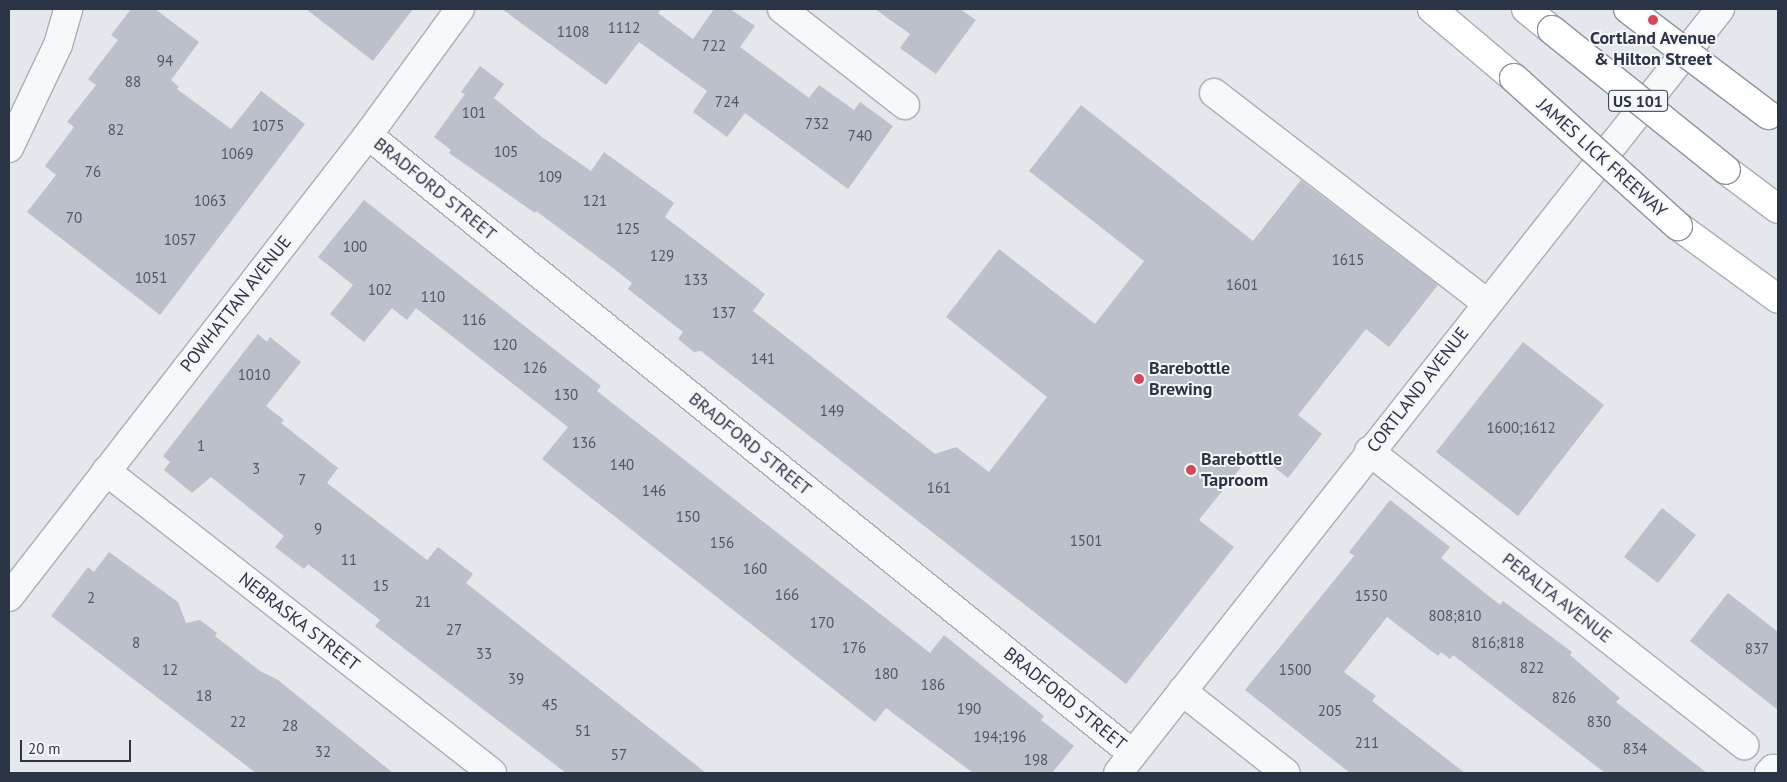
<!DOCTYPE html>
<html>
<head>
<meta charset="utf-8">
<style>
	body { margin:0 }
	#map { position:relative; width:1787px; height:782px; overflow:hidden; background:#e4e7ec; font-family:"PT Sans",sans-serif }
	div>[style] { position:absolute }
	.building>* { inset:0; background:#bbc0ca }
	.roads { filter:drop-shadow(1px 0 #a9aeb7) drop-shadow(-1px 0 #a9aeb7) drop-shadow(0 1px #a9aeb7) drop-shadow(0 -1px #a9aeb7) }
	.minor>* { height:28px; margin:-14px; padding:0 14px; transform-origin:14px; border-radius:14px; background:#f7f8fa }
	.highway>* { height:28px; margin:-14px; padding:0 14px; transform-origin:14px; border-radius:14px; background:#fff }
	.bridges { filter:drop-shadow(1px 0 #8b94a3) drop-shadow(-1px 0 #8b94a3) drop-shadow(0 1px #8b94a3) drop-shadow(0 -1px #8b94a3) }
	.highway-bridge>* { height:28px; margin:-14px; padding:0 14px; transform-origin:14px; border-radius:14px; background:#fff }
	.dots>* { width:14px; height:14px; translate:-50% -50%; box-sizing:border-box; border:2px solid #f4f6f9; border-radius:50% }
	span { translate:-50% -50%; white-space:nowrap; text-align:center; line-height:1.15; -webkit-text-stroke:4px #f4f6f9; paint-order:stroke }
	.number-label { font-size:15px; color:#4f5766 }
	.number-label span { -webkit-text-stroke-width:0 }
	.shield-label span { padding:1px 4px; background:#f4f6f9; border:1px solid; border-radius:4px; -webkit-text-stroke-width:0 }
	.shield-label { font-size:16px; color:#2b3445; font-weight:700 }
	.poi-label { font-size:18px; color:#2b3445; font-weight:700 }
	.left { translate:0 -50%; text-align:left }
	.street-label { font-size:18px; color:#2b3445 }
	.frame { position:absolute; inset:0; border:10px solid #2b3445; pointer-events:none }
	.scale { position:absolute; left:20px; top:740px; width:111px; height:22px; box-sizing:border-box; border:2px solid #2b3445; border-top:0; padding-left:6px; font-size:15px; line-height:18px; white-space:nowrap; color:#2b3445; -webkit-text-stroke:4px #f4f6f9; paint-order:stroke }
</style>
</head>
<body>
<div id="map">
	<div class="building">
		<div style="clip-path:polygon(131px 9px,155px 9px,199px 42px,171px 80px,179px 87px,177px 89px,231px 129px,261px 91px,305px 124px,160px 315px,27px 212px,56px 175px,45px 166px,74px 127px,67px 122px,96px 85px,88px 79px,118px 40px,111px 35px)"></div>
		<div style="clip-path:polygon(306px 9px,413px 9px,373px 61px)"></div>
		<div style="clip-path:polygon(502px 9px,661px 9px,658px 13px,693px 39px,714px 9px,730px 9px,755px 26px,740px 47px,809px 98px,819px 85px,854px 110px,860px 102px,893px 126px,848px 189px,745px 113px,727px 137px,693px 112px,707px 91px,639px 42px,606px 85px)"></div>
		<div style="clip-path:polygon(875px 9px,960px 9px,976px 20px,936px 74px,900px 48px,910px 34px)"></div>
		<div style="clip-path:polygon(480px 66px,504px 84px,494px 98px,542px 137px,591px 171px,604px 152px,674px 203px,665px 217px,765px 294px,753px 311px,935px 454px,956px 447px,989px 472px,1047px 397px,946px 317px,999px 249px,1095px 324px,1144px 261px,1029px 171px,1081px 105px,1253px 241px,1301px 180px,1438px 285px,1389px 347px,1366px 329px,1298px 415px,1322px 434px,1288px 478px,1254px 451px,1199px 520px,1234px 547px,1126px 684px,701px 351px,694px 352px,678px 339px,683px 332px,628px 289px,632px 283px,613px 268px,536px 211px,535px 213px,449px 153px,451px 150px,434px 137px,465px 94px,461px 92px)"></div>
		<div style="clip-path:polygon(364px 200px,601px 386px,597px 391px,930px 653px,944px 635px,1044px 716px,1041px 720px,1074px 746px,1052px 773px,973px 773px,886px 708px,875px 722px,542px 459px,568px 427px,416px 308px,407px 320px,392px 308px,364px 342px,330px 314px,353px 285px,318px 257px)"></div>
		<div style="clip-path:polygon(258px 334px,267px 342px,270px 337px,301px 362px,266px 406px,284px 420px,281px 423px,338px 468px,327px 483px,427px 560px,438px 547px,473px 574px,466px 583px,706px 773px,566px 773px,375px 626px,380px 620px,348px 595px,308px 564px,304px 569px,275px 547px,284px 536px,211px 477px,192px 493px,164px 470px,170px 462px,163px 456px)"></div>
		<div style="clip-path:polygon(1523px 342px,1604px 405px,1518px 516px,1436px 452px)"></div>
		<div style="clip-path:polygon(1390px 500px,1450px 547px,1441px 558px,1500px 605px,1503px 601px,1572px 652px,1570px 655px,1620px 698px,1616px 702px,1707px 773px,1605px 773px,1453px 655px,1450px 659px,1441px 652px,1438px 656px,1387px 617px,1344px 672px,1376px 696px,1372px 701px,1465px 773px,1350px 773px,1245px 690px,1354px 556px,1349px 552px)"></div>
		<div style="clip-path:polygon(1662px 508px,1696px 535px,1658px 583px,1624px 557px)"></div>
		<div style="clip-path:polygon(109px 552px,178px 602px,186px 623px,200px 620px,217px 633px,215px 636px,260px 671px,278px 680px,393px 773px,256px 773px,51px 616px,88px 567px,94px 572px)"></div>
		<div style="clip-path:polygon(1728px 593px,1778px 632px,1778px 710px,1690px 641px)"></div>
	</div>
	<div class="roads">
		<div class="minor">
			<div style="left:782px;top:9px;width:156px;rotate:38deg"></div>
			<div style="left:1214px;top:93px;width:344px;rotate:37.6deg"></div>
			<div style="left:368px;top:135px;width:984px;rotate:38.98deg"></div>
			<div style="left:9px;top:148px;width:114px;rotate:-64.6deg"></div>
			<div style="left:58px;top:45px;width:37px;rotate:-74deg"></div>
			<div style="left:1369px;top:451px;width:477px;rotate:38.1deg"></div>
			<div style="left:106px;top:471px;width:490px;rotate:38deg"></div>
			<div style="left:9px;top:597px;width:585px;rotate:-52.15deg"></div>
			<div style="left:368px;top:135px;width:156px;rotate:-53.9deg"></div>
			<div style="left:1182px;top:691px;width:132px;rotate:38.3deg"></div>
			<div style="left:1118px;top:773px;width:973px;rotate:-51.76deg"></div>
			<div style="left:1769px;top:773px;width:6px;rotate:-45deg"></div>
			<div style="left:1773px;top:769px;width:6px;rotate:39deg"></div>
		</div>
		<div class="highway">
			<div style="left:1432px;top:9px;width:107px;rotate:40.1deg"></div>
			<div style="left:1526px;top:9px;width:33px;rotate:39deg"></div>
			<div style="left:1726px;top:170px;width:65px;rotate:36.9deg"></div>
			<div style="left:1678px;top:226px;width:124px;rotate:36.1deg"></div>
		</div>
	</div>
	<div class="bridges">
		<div class="highway-bridge">
			<div style="left:1628px;top:9px;width:176px;rotate:37.1deg"></div>
			<div style="left:1552px;top:30px;width:223px;rotate:38.8deg"></div>
			<div style="left:1514px;top:78px;width:221px;rotate:42.1deg"></div>
		</div>
	</div>
	<div class="dots">
		<div style="left:1653px;top:20px;background:#d1495b"></div>
		<div style="left:1139px;top:379px;background:#d1495b"></div>
		<div style="left:1191px;top:470px;background:#d1495b"></div>
	</div>
	<div class="number-label">
		<span style="left:624px;top:28px">1112</span>
		<span style="left:573px;top:32px">1108</span>
		<span style="left:714px;top:46px">722</span>
		<span style="left:165px;top:61px">94</span>
		<span style="left:133px;top:82px">88</span>
		<span style="left:727px;top:102px">724</span>
		<span style="left:474px;top:113px">101</span>
		<span style="left:817px;top:124px">732</span>
		<span style="left:268px;top:126px">1075</span>
		<span style="left:116px;top:130px">82</span>
		<span style="left:860px;top:136px">740</span>
		<span style="left:506px;top:152px">105</span>
		<span style="left:237px;top:154px">1069</span>
		<span style="left:93px;top:172px">76</span>
		<span style="left:550px;top:177px">109</span>
		<span style="left:210px;top:201px">1063</span>
		<span style="left:595px;top:201px">121</span>
		<span style="left:74px;top:218px">70</span>
		<span style="left:628px;top:229px">125</span>
		<span style="left:180px;top:240px">1057</span>
		<span style="left:355px;top:247px">100</span>
		<span style="left:662px;top:256px">129</span>
		<span style="left:1348px;top:260px">1615</span>
		<span style="left:151px;top:278px">1051</span>
		<span style="left:696px;top:280px">133</span>
		<span style="left:1242px;top:285px">1601</span>
		<span style="left:380px;top:290px">102</span>
		<span style="left:433px;top:297px">110</span>
		<span style="left:724px;top:313px">137</span>
		<span style="left:474px;top:320px">116</span>
		<span style="left:505px;top:345px">120</span>
		<span style="left:763px;top:359px">141</span>
		<span style="left:535px;top:368px">126</span>
		<span style="left:254px;top:375px">1010</span>
		<span style="left:566px;top:395px">130</span>
		<span style="left:832px;top:411px">149</span>
		<span style="left:1521px;top:428px">1600;1612</span>
		<span style="left:584px;top:443px">136</span>
		<span style="left:201px;top:446px">1</span>
		<span style="left:622px;top:465px">140</span>
		<span style="left:256px;top:469px">3</span>
		<span style="left:302px;top:480px">7</span>
		<span style="left:939px;top:488px">161</span>
		<span style="left:654px;top:491px">146</span>
		<span style="left:688px;top:517px">150</span>
		<span style="left:318px;top:529px">9</span>
		<span style="left:1086px;top:541px">1501</span>
		<span style="left:722px;top:543px">156</span>
		<span style="left:349px;top:560px">11</span>
		<span style="left:755px;top:569px">160</span>
		<span style="left:381px;top:586px">15</span>
		<span style="left:787px;top:595px">166</span>
		<span style="left:1371px;top:596px">1550</span>
		<span style="left:91px;top:598px">2</span>
		<span style="left:423px;top:602px">21</span>
		<span style="left:1455px;top:616px">808;810</span>
		<span style="left:822px;top:623px">170</span>
		<span style="left:454px;top:630px">27</span>
		<span style="left:136px;top:643px">8</span>
		<span style="left:1498px;top:643px">816;818</span>
		<span style="left:854px;top:648px">176</span>
		<span style="left:1757px;top:649px">837</span>
		<span style="left:484px;top:654px">33</span>
		<span style="left:1532px;top:668px">822</span>
		<span style="left:170px;top:670px">12</span>
		<span style="left:1295px;top:670px">1500</span>
		<span style="left:886px;top:674px">180</span>
		<span style="left:516px;top:679px">39</span>
		<span style="left:933px;top:685px">186</span>
		<span style="left:204px;top:696px">18</span>
		<span style="left:1564px;top:698px">826</span>
		<span style="left:550px;top:705px">45</span>
		<span style="left:969px;top:709px">190</span>
		<span style="left:1330px;top:711px">205</span>
		<span style="left:238px;top:722px">22</span>
		<span style="left:1599px;top:722px">830</span>
		<span style="left:290px;top:726px">28</span>
		<span style="left:583px;top:731px">51</span>
		<span style="left:1000px;top:737px">194;196</span>
		<span style="left:1367px;top:743px">211</span>
		<span style="left:1635px;top:749px">834</span>
		<span style="left:323px;top:752px">32</span>
		<span style="left:619px;top:755px">57</span>
		<span style="left:1036px;top:760px">198</span>
	</div>
	<div class="shield-label">
		<span style="left:1638px;top:101px">US 101</span>
	</div>
	<div class="poi-label">
		<span style="left:1653px;top:49px">Cortland Avenue<br>&amp; Hilton Street</span>
		<span class="left" style="left:1149px;top:379px">Barebottle<br>Brewing</span>
		<span class="left" style="left:1201px;top:470px">Barebottle<br>Taproom</span>
	</div>
	<div class="street-label">
		<span style="left:1602px;top:158px;rotate:42deg">JAMES LICK FREEWAY</span>
		<span style="left:435px;top:189px;rotate:39deg">BRADFORD STREET</span>
		<span style="left:236px;top:304px;rotate:-52deg">POWHATTAN AVENUE</span>
		<span style="left:1418px;top:390px;rotate:-52deg">CORTLAND AVENUE</span>
		<span style="left:750px;top:444px;rotate:39deg">BRADFORD STREET</span>
		<span style="left:1557px;top:598px;rotate:38deg">PERALTA AVENUE</span>
		<span style="left:299px;top:622px;rotate:38deg">NEBRASKA STREET</span>
		<span style="left:1065px;top:699px;rotate:39deg">BRADFORD STREET</span>
	</div>
	<div class="frame"></div>
	<div class="scale">20 m</div>
</div>
</body>
</html>
